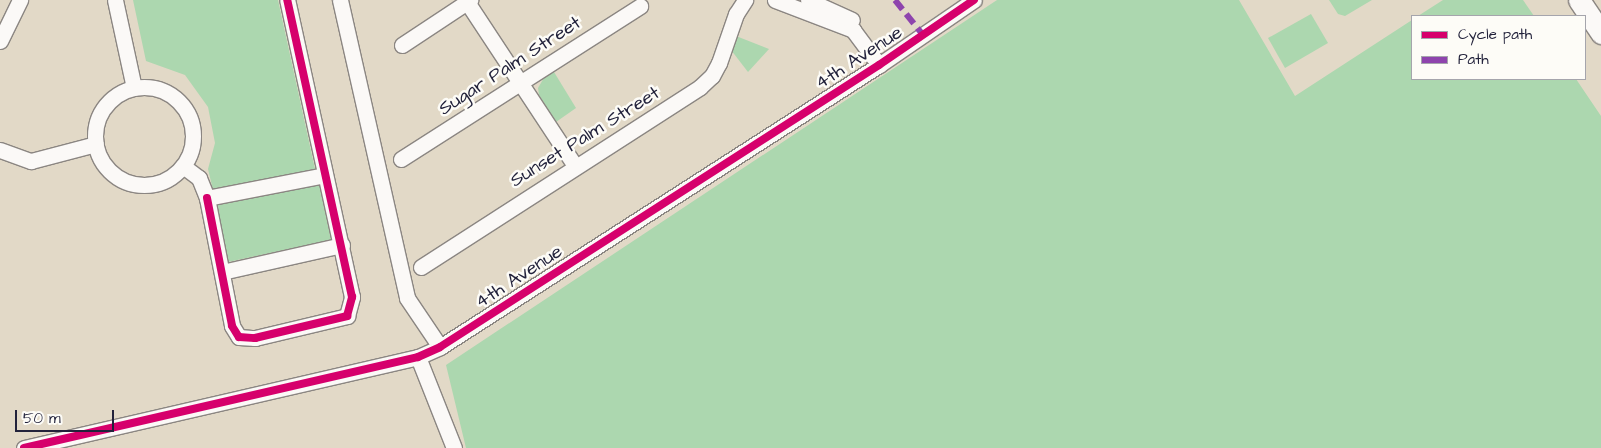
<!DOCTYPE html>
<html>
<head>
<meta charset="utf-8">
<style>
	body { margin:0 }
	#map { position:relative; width:1601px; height:448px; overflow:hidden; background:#e2d9c7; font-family:"Architects Daughter",sans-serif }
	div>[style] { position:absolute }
	.green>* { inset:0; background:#acd7af }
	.roads { filter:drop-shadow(1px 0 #8b8682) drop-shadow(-1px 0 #8b8682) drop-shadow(0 1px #8b8682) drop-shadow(0 -1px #8b8682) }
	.minor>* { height:15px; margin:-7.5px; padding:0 7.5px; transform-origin:7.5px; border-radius:7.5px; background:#fbf9f7 }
	.minor>.ring { margin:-7.5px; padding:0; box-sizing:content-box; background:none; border:15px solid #fbf9f7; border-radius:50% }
	.secondary>* { height:21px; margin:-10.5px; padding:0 10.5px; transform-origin:10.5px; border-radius:10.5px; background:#fbf9f7 }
	.quiet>* { height:6px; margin-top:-3px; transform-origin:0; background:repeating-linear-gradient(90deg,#8e44ad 0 12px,transparent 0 18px) }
	.cycleway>* { height:8px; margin:-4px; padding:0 4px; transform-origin:4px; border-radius:4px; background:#d6006c }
	span { translate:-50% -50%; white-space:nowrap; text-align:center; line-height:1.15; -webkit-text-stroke:5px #fdfcf7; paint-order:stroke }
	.street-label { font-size:19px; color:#22223b }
	.legend { position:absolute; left:1411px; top:15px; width:175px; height:65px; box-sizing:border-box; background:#fdfcf7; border:1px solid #a5a5ac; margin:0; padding:6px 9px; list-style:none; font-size:15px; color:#22223b }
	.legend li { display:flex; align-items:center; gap:10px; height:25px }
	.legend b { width:25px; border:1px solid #a5a5ac }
	.scale { position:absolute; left:15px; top:410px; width:99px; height:22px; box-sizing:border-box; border:2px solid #22223b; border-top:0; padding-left:6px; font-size:15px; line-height:18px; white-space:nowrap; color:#22223b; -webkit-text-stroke:4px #fdfcf7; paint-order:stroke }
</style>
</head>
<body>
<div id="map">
	<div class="green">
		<div style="clip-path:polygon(133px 0,278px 0,315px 169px,213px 190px,208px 169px,215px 143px,208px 107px,185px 75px,146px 61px)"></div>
		<div style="clip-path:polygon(997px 0,1239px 0,1295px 96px,1412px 20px,1412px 79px,1576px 79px,1601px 116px,1601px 448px,466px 448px,446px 365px)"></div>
		<div style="clip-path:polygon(1329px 0,1372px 0,1345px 16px,1338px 14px)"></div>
		<div style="clip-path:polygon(1443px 0,1523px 0,1534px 16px,1418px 16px)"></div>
		<div style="clip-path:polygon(1311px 14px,1328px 43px,1285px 68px,1268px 38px)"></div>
		<div style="clip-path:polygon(736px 36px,769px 49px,748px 72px,731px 50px)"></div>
		<div style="clip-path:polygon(554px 72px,576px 108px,556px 122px,539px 95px,538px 88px,545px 76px)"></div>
		<div style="clip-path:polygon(319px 183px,331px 240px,228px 262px,215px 203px)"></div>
	</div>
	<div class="roads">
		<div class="minor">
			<div style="left:115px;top:0;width:90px;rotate:77.8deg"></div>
			<div style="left:340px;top:0;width:305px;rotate:77.3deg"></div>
			<div style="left:407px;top:298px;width:59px;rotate:56deg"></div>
			<div style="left:775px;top:0;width:84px;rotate:21deg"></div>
			<div style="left:853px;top:30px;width:44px;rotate:53.4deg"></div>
			<div style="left:808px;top:0;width:48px;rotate:24.4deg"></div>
			<div style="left:467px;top:2px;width:196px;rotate:56.6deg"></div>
			<div style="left:0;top:41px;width:46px;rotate:-64deg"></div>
			<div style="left:402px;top:45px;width:82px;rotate:-33.5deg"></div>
			<div class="ring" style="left:95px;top:87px;width:83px;height:83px"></div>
			<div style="left:0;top:150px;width:33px;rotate:20deg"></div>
			<div style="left:31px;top:161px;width:67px;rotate:-14.7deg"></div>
			<div style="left:401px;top:159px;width:284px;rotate:-32.6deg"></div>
			<div style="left:183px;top:166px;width:20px;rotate:37deg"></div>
			<div style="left:199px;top:178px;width:22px;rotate:68deg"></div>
			<div style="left:207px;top:198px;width:120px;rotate:-11deg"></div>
			<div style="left:207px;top:198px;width:130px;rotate:78.9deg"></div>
			<div style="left:232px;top:326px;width:13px;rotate:58deg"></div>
			<div style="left:239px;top:337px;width:16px;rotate:4deg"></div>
			<div style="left:255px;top:338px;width:95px;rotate:-13.4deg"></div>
			<div style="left:347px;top:316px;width:20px;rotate:-75deg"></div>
			<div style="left:352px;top:297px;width:304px;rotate:-102.3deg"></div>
			<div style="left:421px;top:267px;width:332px;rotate:-32.8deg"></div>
			<div style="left:700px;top:87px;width:16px;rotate:-43deg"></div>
			<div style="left:712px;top:76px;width:15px;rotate:-62deg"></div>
			<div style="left:719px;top:63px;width:52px;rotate:-70.9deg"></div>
			<div style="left:736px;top:14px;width:17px;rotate:-57deg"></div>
			<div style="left:222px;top:272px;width:123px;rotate:-12.7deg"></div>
			<div style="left:418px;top:357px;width:98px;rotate:68.4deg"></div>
			<div style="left:24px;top:448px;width:404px;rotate:-13deg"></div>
			<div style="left:418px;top:357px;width:24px;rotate:-24deg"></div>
			<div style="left:440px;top:347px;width:522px;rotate:-32.72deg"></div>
			<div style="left:879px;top:65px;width:115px;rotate:-34.4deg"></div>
		</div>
		<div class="secondary">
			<div style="left:1579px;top:0;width:40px;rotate:56deg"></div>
		</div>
	</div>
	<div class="quiet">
		<div style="left:895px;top:0;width:45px;rotate:51.3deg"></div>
	</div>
	<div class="cycleway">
		<div style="left:207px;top:198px;width:130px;rotate:78.9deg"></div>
		<div style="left:232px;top:326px;width:13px;rotate:58deg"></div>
		<div style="left:239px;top:337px;width:16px;rotate:4deg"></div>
		<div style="left:255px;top:338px;width:95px;rotate:-13.4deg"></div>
		<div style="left:347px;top:316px;width:20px;rotate:-75deg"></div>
		<div style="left:352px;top:297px;width:304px;rotate:-102.3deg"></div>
		<div style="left:24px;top:448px;width:404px;rotate:-13deg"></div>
		<div style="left:418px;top:357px;width:24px;rotate:-24deg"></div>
		<div style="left:440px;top:347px;width:522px;rotate:-32.72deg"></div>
		<div style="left:879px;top:65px;width:115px;rotate:-34.4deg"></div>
	</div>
	<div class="street-label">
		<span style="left:859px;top:58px;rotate:-33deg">4th Avenue</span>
		<span style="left:510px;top:66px;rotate:-33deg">Sugar Palm Street</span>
		<span style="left:585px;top:137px;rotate:-32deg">Sunset Palm Street</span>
		<span style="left:519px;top:277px;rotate:-33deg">4th Avenue</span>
	</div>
	<ul class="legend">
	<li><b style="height:6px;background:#d6006c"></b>Cycle path</li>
	<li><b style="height:6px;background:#8e44ad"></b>Path</li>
	</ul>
	<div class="scale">50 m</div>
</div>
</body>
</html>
